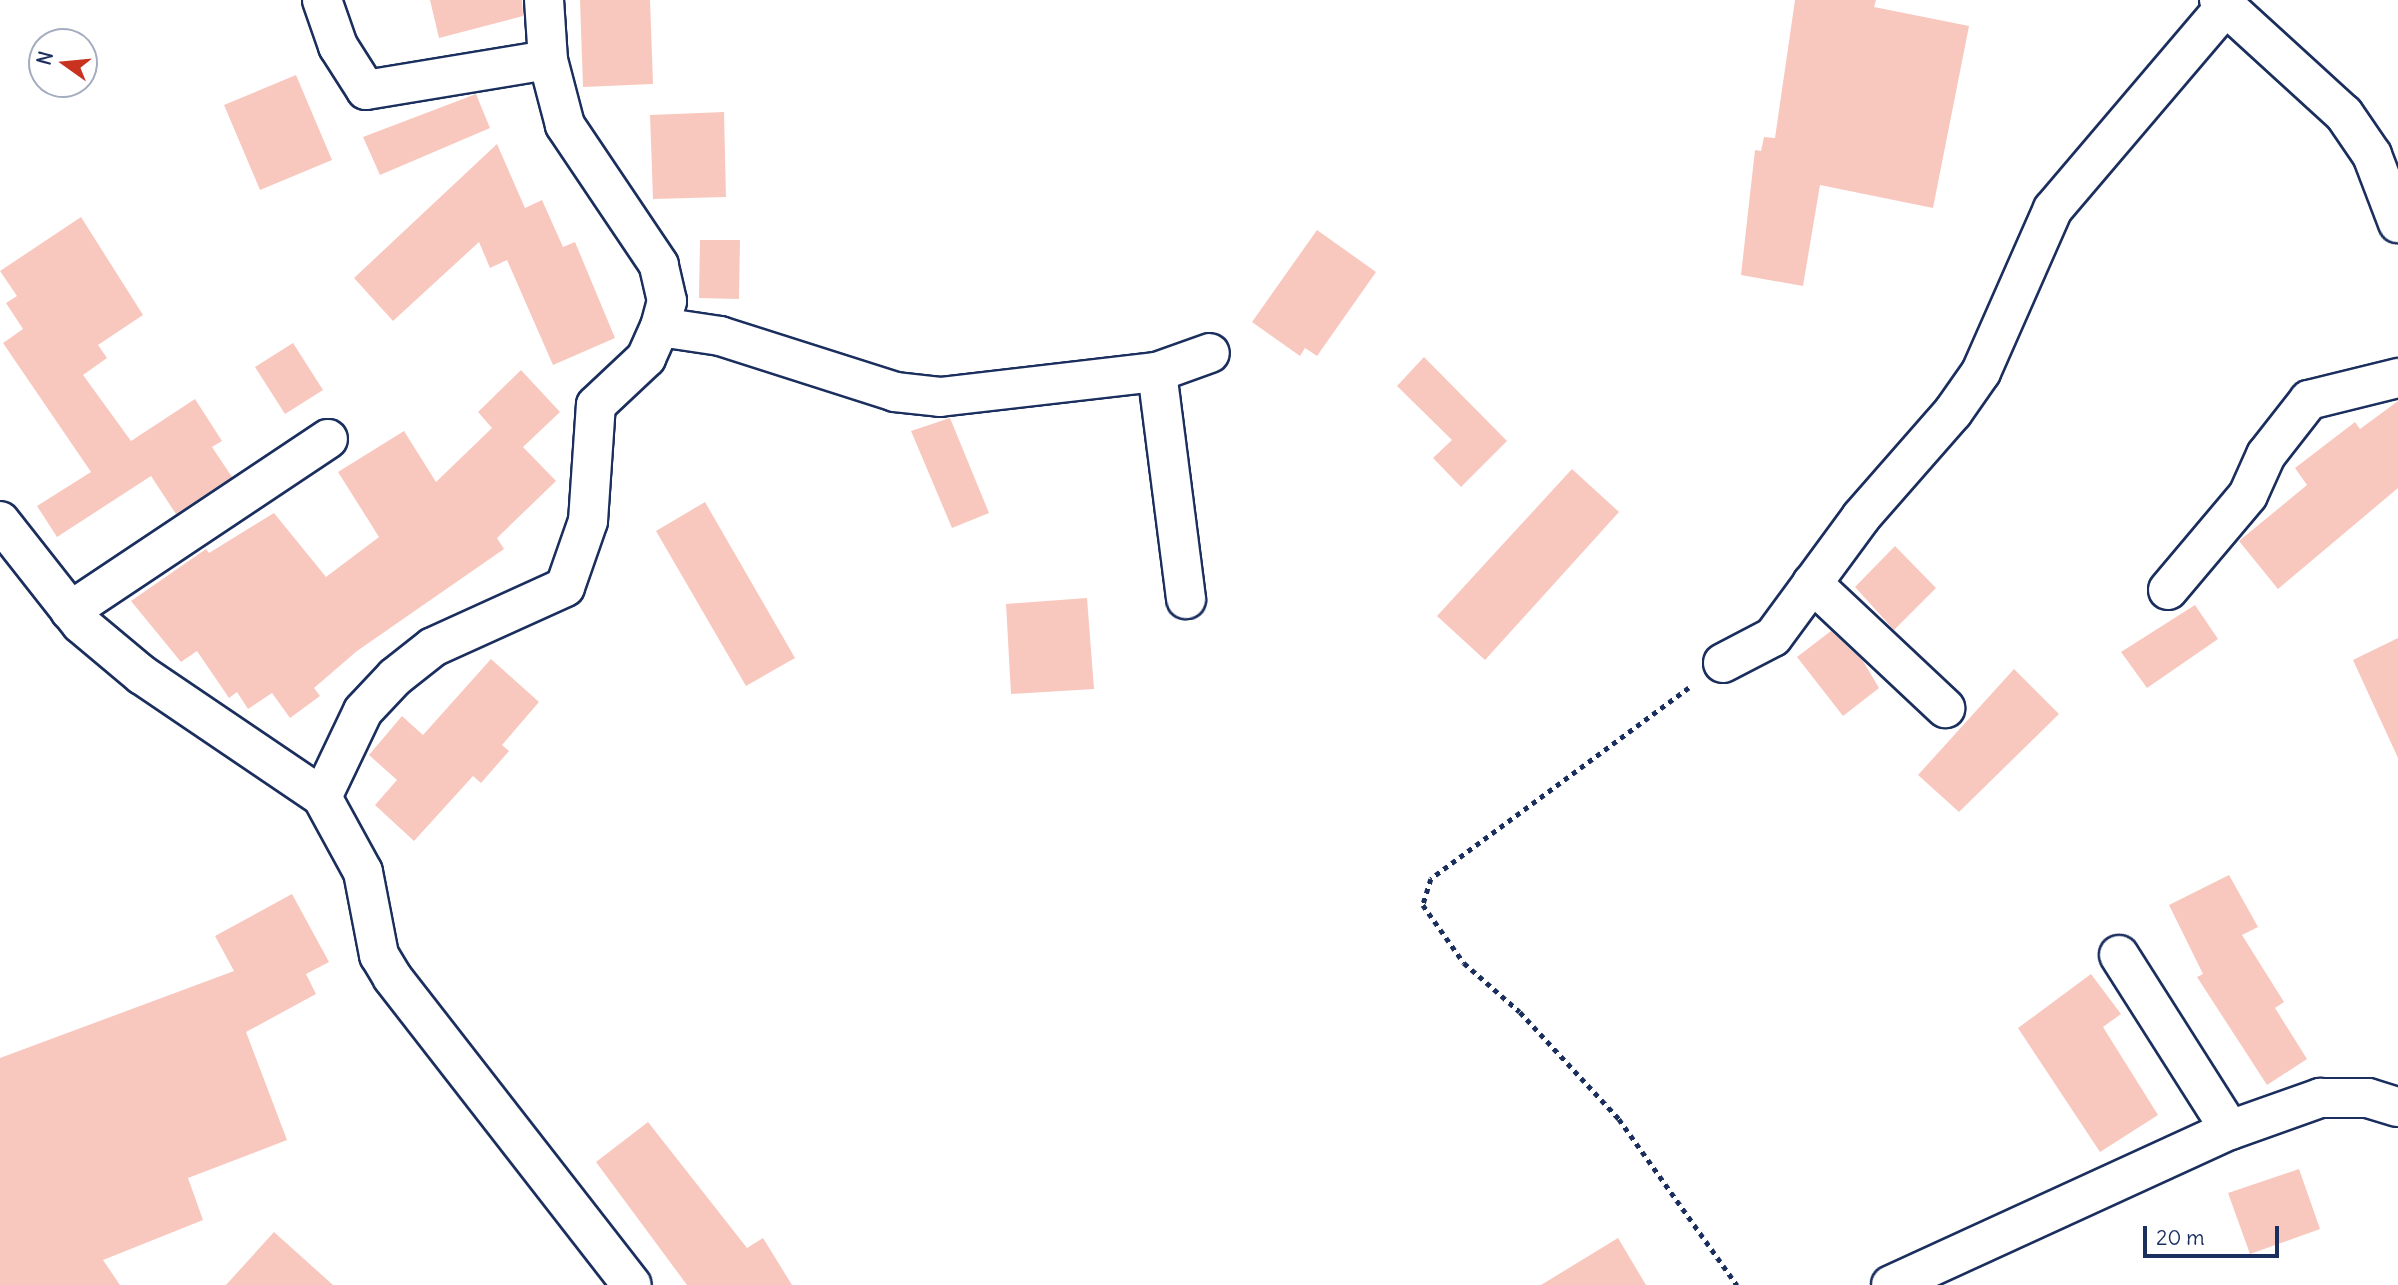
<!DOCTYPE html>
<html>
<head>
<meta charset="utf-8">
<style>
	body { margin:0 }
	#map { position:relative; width:2398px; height:1285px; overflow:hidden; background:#fff; font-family:Delius,sans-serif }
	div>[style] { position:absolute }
	.building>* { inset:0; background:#f8c8bf }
	.path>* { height:4.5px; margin-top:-2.25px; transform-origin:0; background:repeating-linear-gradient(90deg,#1b2f5e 0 5px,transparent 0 10px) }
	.roads { filter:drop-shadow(2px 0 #1b2f5e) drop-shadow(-2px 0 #1b2f5e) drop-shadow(0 2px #1b2f5e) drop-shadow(0 -2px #1b2f5e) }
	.minor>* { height:38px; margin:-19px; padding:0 19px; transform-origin:19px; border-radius:19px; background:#fff }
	span { translate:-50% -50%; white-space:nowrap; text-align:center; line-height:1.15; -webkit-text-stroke:5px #fff; paint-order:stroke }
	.north { position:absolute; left:28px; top:28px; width:70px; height:70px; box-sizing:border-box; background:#fff; border:2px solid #a4acbf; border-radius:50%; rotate:285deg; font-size:19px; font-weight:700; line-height:28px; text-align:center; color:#1b2f5e }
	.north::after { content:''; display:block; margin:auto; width:24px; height:32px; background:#c8321e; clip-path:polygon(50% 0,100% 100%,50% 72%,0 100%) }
	.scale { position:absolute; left:2143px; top:1226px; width:136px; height:32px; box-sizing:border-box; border:4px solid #1b2f5e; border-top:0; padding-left:9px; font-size:21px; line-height:24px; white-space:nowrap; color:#1b2f5e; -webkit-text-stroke:5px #fff; paint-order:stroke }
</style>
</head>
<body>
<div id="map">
	<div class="building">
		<div style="clip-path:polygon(430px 0,522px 0,523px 16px,439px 38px)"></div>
		<div style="clip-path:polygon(580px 0,650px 0,653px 84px,583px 87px)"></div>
		<div style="clip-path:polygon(1795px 0,1876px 0,1874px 7px,1969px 26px,1933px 208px,1820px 185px,1803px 286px,1741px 275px,1755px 150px,1761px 151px,1764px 137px,1775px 138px)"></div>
		<div style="clip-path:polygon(296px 75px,332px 160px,260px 190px,224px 105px)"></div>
		<div style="clip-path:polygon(476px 94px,490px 128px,380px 175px,363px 137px)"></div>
		<div style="clip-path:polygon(724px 112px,726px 197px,653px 199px,650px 115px)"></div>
		<div style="clip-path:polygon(497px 144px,525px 208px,542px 200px,563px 247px,575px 242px,615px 338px,553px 365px,507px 260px,490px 268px,479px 242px,393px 321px,354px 278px)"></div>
		<div style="clip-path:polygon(81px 217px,143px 315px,98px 345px,107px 358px,83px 375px,131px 441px,195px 399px,222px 441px,212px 447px,232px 477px,176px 514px,151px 476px,57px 537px,37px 506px,91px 472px,3px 343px,23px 329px,6px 303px,17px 296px,0 271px)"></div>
		<div style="clip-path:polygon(1317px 230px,1376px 272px,1317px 356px,1305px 348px,1300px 356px,1252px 322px)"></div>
		<div style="clip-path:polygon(700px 240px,740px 240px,739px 299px,699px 298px)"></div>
		<div style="clip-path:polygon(293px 343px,323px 390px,285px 414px,255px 367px)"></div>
		<div style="clip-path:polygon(1424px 357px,1507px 441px,1461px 487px,1433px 458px,1452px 440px,1397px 386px)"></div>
		<div style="clip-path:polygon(521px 370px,560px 412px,523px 447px,556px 481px,497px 538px,504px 549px,357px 651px,314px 688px,320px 696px,290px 718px,272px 693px,248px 709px,237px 692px,229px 698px,197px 651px,181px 662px,131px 601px,206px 549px,209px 553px,274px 513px,326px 577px,379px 537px,338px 472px,404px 431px,436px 482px,492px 428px,478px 412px)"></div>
		<div style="clip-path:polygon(2398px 401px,2398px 488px,2278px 589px,2239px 541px,2307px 485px,2295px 468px,2355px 422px,2360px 429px)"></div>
		<div style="clip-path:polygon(950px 418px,989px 513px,952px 528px,911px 431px)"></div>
		<div style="clip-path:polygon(1572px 469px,1619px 512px,1485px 660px,1437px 616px)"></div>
		<div style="clip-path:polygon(705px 502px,795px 658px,746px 686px,656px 531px)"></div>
		<div style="clip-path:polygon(1895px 546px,1936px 588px,1894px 630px,1855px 587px)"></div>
		<div style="clip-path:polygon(1087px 598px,1094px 689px,1011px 694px,1006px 604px)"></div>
		<div style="clip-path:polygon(2195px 605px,2218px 639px,2147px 688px,2121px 652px)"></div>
		<div style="clip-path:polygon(1831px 631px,1863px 661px,1879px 688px,1843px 716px,1797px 657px)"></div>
		<div style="clip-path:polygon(2398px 638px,2398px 758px,2353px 660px)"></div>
		<div style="clip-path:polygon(491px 659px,539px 702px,502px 745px,509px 751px,481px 783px,473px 776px,414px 841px,375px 805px,397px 780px,369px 755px,402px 716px,423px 735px)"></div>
		<div style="clip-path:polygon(2014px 669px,2059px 714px,1959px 812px,1918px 775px)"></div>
		<div style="clip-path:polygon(2229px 875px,2258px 927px,2242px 935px,2284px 1002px,2275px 1008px,2307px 1059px,2267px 1085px,2197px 977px,2203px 974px,2169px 905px)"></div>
		<div style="clip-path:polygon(292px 894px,329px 962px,306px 974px,316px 994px,246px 1032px,287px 1140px,188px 1178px,203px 1220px,103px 1260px,120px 1285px,0 1285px,0 1058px,234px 971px,215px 936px)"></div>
		<div style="clip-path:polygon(2091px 974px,2121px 1014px,2103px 1027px,2158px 1115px,2100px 1152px,2018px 1028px)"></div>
		<div style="clip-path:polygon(648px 1122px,747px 1248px,763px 1238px,792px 1285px,687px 1285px,596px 1162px)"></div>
		<div style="clip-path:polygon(2299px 1169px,2320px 1229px,2250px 1254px,2228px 1193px)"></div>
		<div style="clip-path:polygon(274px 1232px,333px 1285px,226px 1285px)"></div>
		<div style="clip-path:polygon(1618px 1238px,1646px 1285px,1541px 1285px)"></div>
	</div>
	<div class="path">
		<div style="left:1689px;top:688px;width:321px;rotate:143.5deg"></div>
		<div style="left:1431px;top:879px;width:27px;rotate:107deg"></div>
		<div style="left:1423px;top:905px;width:71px;rotate:54.7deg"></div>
		<div style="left:1464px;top:963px;width:74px;rotate:41.2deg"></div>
		<div style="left:1520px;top:1012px;width:146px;rotate:47.2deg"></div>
		<div style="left:1619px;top:1119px;width:204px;rotate:54.6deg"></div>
	</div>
	<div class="roads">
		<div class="minor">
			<div style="left:322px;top:0;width:49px;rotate:70.8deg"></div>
			<div style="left:338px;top:46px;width:52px;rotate:57.5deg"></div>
			<div style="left:366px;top:90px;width:184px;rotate:-9.4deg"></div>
			<div style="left:2219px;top:0;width:169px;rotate:42.4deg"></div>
			<div style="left:2344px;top:114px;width:50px;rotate:55.7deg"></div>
			<div style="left:2372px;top:155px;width:73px;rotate:69.1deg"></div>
			<div style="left:660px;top:327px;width:61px;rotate:8.5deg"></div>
			<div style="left:720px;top:336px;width:184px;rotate:17.7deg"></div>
			<div style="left:895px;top:392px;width:45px;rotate:6.3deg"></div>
			<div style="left:940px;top:397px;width:218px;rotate:-6.6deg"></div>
			<div style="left:1157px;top:372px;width:56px;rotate:-19.7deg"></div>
			<div style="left:1157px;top:372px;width:229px;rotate:82.7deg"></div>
			<div style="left:0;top:521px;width:131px;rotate:51.8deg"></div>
			<div style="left:81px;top:624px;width:80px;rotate:39.9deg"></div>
			<div style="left:142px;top:675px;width:217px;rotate:34.1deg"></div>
			<div style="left:322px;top:797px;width:85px;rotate:61.3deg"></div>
			<div style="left:363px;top:872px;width:85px;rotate:79.1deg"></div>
			<div style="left:379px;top:955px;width:26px;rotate:59deg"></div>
			<div style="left:392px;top:977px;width:390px;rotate:52.1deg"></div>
			<div style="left:1812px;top:583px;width:183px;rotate:43.2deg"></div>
			<div style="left:2168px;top:590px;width:124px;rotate:-49.9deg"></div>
			<div style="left:2248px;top:495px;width:44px;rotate:-65.8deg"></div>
			<div style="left:2266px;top:455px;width:70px;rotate:-52deg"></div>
			<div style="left:2309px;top:400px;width:92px;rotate:-13.9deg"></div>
			<div style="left:70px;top:611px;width:310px;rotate:-33.7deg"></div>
			<div style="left:1723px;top:663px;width:56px;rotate:-27.5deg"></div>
			<div style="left:1773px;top:637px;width:149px;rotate:-53.7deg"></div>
			<div style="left:1861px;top:517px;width:140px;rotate:-48.8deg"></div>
			<div style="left:1953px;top:412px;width:49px;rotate:-55deg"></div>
			<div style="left:1981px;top:372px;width:178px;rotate:-66.2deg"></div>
			<div style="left:2053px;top:209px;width:265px;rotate:-49.6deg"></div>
			<div style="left:322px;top:797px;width:95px;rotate:-64.5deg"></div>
			<div style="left:363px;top:711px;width:47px;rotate:-46.7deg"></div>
			<div style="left:395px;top:677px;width:48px;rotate:-38.3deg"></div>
			<div style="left:433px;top:647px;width:145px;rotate:-24.4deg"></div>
			<div style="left:565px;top:587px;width:70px;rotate:-70.8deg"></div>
			<div style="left:588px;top:521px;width:116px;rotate:-86.1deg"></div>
			<div style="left:596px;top:405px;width:69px;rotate:-43.2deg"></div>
			<div style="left:646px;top:358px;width:34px;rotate:-66deg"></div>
			<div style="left:660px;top:327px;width:27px;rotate:-75deg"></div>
			<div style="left:667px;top:301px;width:37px;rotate:-103deg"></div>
			<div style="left:659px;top:265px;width:169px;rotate:-123.9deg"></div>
			<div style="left:565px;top:125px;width:67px;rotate:-104.7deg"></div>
			<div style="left:548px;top:60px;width:60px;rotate:-93.8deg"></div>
			<div style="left:2119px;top:955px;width:207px;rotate:57.6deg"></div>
			<div style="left:1891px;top:1285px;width:373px;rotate:-24.6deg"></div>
			<div style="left:2230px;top:1130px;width:96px;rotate:-19.6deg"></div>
			<div style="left:2320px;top:1098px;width:48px"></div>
			<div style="left:2368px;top:1098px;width:31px;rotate:17deg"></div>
		</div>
	</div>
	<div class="north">N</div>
	<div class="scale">20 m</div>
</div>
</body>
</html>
